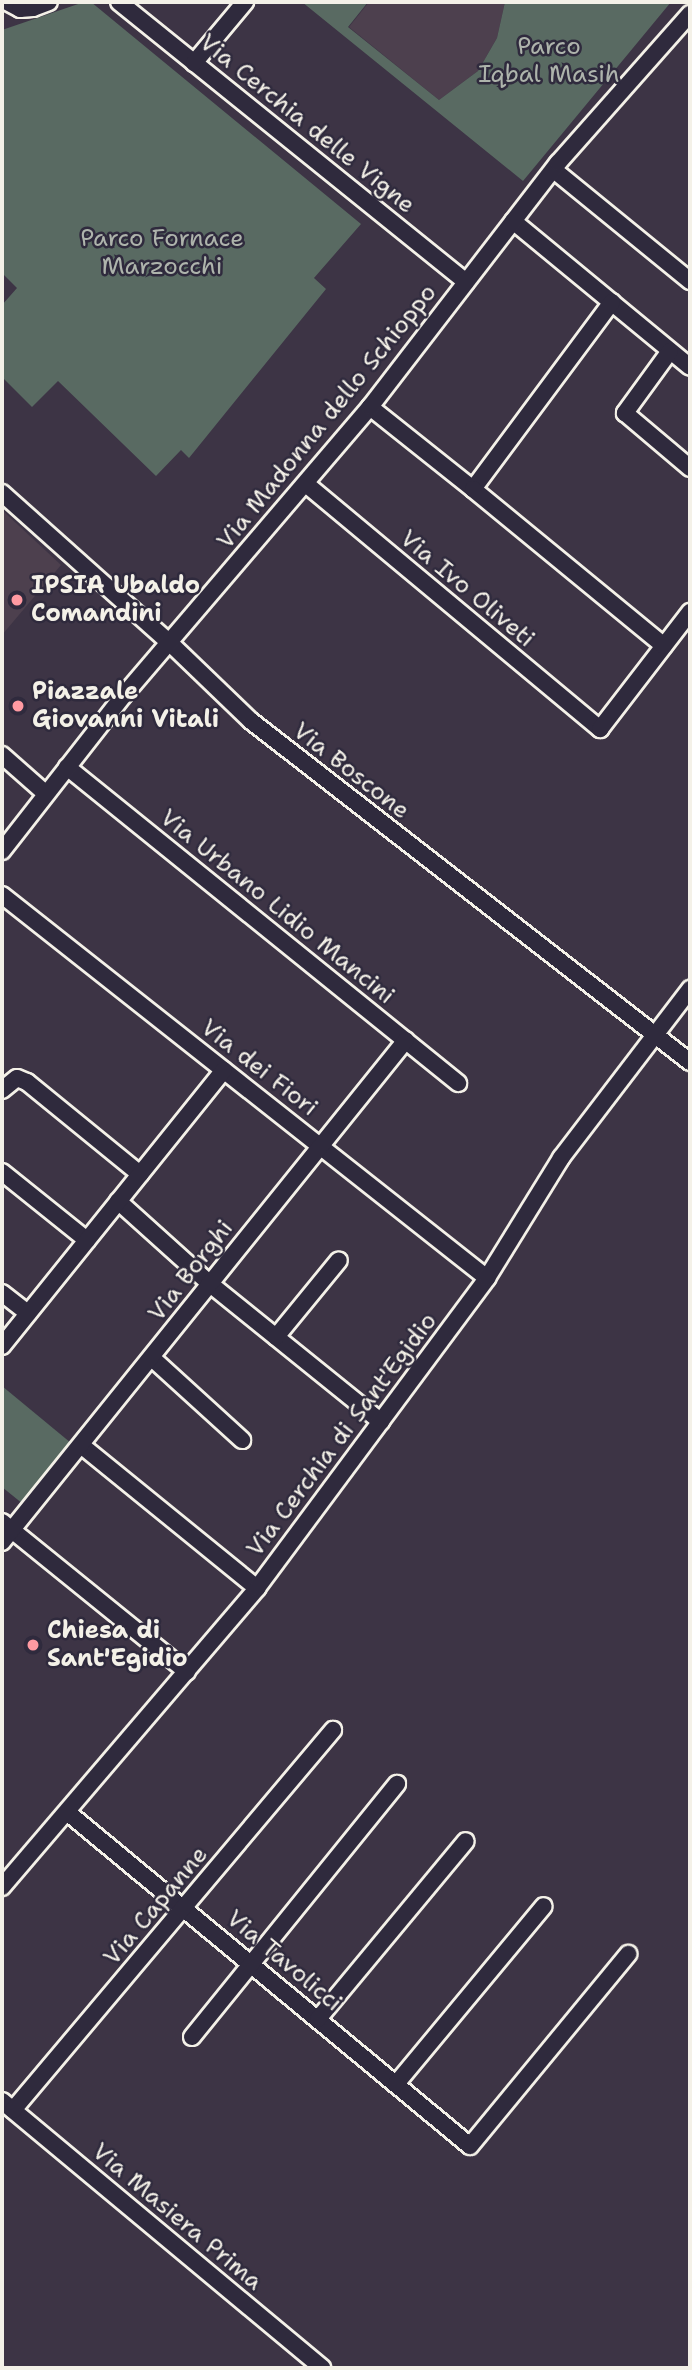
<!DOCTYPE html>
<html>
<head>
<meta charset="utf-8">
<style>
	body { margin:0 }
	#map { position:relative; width:692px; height:2370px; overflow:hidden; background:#3d3445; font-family:"Shantell Sans",sans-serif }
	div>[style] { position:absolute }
	.built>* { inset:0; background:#4d404e }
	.green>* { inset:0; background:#596a62 }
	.roads { filter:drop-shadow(2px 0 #f4f1e8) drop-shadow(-2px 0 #f4f1e8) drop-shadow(0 2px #f4f1e8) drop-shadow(0 -2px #f4f1e8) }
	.minor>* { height:16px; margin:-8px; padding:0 8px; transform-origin:8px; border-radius:8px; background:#2f2a3d }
	.dots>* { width:19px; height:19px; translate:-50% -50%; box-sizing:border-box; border:4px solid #2f2a3d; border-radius:50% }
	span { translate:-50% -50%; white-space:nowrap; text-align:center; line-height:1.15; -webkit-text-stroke:5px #2f2a3d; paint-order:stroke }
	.park-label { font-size:24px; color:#aeb4ac }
	.street-label { font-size:24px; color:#f4f1e8 }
	.poi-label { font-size:24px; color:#f4f1e8; font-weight:700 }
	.left { translate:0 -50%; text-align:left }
	.frame { position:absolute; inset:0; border:4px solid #f4f1e8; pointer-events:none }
</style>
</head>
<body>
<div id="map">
	<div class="built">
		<div style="clip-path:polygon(369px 2px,505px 2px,497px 38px,478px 71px,439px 100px,349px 27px)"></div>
		<div style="clip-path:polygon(2px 510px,61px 565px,2px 635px)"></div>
	</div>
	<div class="green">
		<div style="clip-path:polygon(84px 2px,91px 2px,361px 224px,314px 278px,326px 289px,189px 458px,181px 450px,156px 476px,58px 381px,32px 407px,2px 377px,2px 305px,17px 288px,2px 273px,2px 30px)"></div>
		<div style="clip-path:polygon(302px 2px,368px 2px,348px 27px,439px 100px,478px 71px,497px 38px,505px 2px,671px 2px,523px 181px)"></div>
		<div style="clip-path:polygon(2px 1386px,71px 1443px,23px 1504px,2px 1487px)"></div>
	</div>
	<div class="roads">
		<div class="minor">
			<div style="left:7px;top:2px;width:15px;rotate:28deg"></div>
			<div style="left:20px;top:9px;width:13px;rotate:-4deg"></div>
			<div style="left:33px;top:8px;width:17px;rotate:-21deg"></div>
			<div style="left:119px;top:2px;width:446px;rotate:38.9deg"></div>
			<div style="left:194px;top:63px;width:80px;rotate:-50.1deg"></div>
			<div style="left:554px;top:170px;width:176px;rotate:39.2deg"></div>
			<div style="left:513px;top:221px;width:229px;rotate:39.5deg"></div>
			<div style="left:670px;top:351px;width:77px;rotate:126deg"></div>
			<div style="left:625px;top:413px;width:85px;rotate:40.2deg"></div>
			<div style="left:370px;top:407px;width:132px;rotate:38.5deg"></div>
			<div style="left:473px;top:489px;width:233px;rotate:-53.4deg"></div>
			<div style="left:306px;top:484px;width:383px;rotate:39.8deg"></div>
			<div style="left:600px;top:729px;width:148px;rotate:-52.4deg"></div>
			<div style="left:473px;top:489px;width:247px;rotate:39.4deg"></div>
			<div style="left:2px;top:493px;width:225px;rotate:41.8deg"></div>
			<div style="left:170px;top:643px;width:112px;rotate:43.9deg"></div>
			<div style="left:251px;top:721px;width:556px;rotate:37.84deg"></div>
			<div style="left:2px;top:755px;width:57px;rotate:41.5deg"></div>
			<div style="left:67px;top:767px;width:503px;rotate:38.94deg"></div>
			<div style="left:2px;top:851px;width:198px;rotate:-52deg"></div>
			<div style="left:124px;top:695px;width:379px;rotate:-49.5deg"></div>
			<div style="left:370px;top:407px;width:308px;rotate:-52.4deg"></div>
			<div style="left:558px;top:163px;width:199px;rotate:-48.5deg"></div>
			<div style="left:2px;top:895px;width:618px;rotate:38.3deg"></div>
			<div style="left:2px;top:1090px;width:19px;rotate:-39deg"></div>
			<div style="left:17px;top:1078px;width:11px;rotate:22deg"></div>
			<div style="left:27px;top:1082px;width:146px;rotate:39.2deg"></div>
			<div style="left:2px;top:1172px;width:109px;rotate:38.7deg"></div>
			<div style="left:118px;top:1201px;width:122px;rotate:42deg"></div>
			<div style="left:209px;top:1283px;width:221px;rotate:38.9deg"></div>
			<div style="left:2px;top:1293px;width:33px;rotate:38deg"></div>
			<div style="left:276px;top:1337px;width:99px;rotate:-50.7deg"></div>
			<div style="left:2px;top:1346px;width:354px;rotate:-51.2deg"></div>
			<div style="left:152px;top:1358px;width:122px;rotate:42.3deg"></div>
			<div style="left:81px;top:1445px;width:227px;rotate:39.1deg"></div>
			<div style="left:2px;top:1522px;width:238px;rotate:39deg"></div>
			<div style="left:2px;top:1542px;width:644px;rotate:-51.17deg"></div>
			<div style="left:67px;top:1812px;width:523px;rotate:39.65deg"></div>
			<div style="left:470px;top:2146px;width:249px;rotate:-50.5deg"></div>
			<div style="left:2px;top:1887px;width:393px;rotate:-49.5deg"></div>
			<div style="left:257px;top:1588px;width:386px;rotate:-53.4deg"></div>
			<div style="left:487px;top:1278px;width:141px;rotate:-58.3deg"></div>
			<div style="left:561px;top:1158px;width:213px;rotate:-52.6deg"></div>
			<div style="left:318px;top:2019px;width:231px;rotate:-50.3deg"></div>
			<div style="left:192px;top:2037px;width:326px;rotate:-51deg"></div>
			<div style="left:396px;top:2084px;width:231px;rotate:-50.3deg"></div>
			<div style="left:2px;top:2101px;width:417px;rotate:39.8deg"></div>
			<div style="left:13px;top:2110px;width:497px;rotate:-49.9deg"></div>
		</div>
	</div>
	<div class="dots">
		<div style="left:17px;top:600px;background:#ff9aa2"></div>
		<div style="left:18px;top:706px;background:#ff9aa2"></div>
		<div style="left:33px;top:1645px;background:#ff9aa2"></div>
	</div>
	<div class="park-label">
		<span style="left:549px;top:61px">Parco<br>Iqbal Masih</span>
		<span style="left:162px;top:253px">Parco Fornace<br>Marzocchi</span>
	</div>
	<div class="street-label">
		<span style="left:307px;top:124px;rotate:39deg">Via Cerchia delle Vigne</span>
		<span style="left:327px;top:417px;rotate:-51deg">Via Madonna dello Schioppo</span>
		<span style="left:467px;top:589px;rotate:40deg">Via Ivo Oliveti</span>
		<span style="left:351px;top:771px;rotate:38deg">Via Boscone</span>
		<span style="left:277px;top:907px;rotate:39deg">Via Urbano Lidio Mancini</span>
		<span style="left:259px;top:1068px;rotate:38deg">Via dei Fiori</span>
		<span style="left:191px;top:1271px;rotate:-52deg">Via Borghi</span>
		<span style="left:342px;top:1435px;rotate:-53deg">Via Cerchia di Sant'Egidio</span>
		<span style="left:156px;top:1906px;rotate:-50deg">Via Capanne</span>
		<span style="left:284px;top:1961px;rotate:40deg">Via Tavolicci</span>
		<span style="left:177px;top:2217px;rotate:40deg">Via Masiera Prima</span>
	</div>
	<div class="poi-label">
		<span class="left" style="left:31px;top:600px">IPSIA Ubaldo<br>Comandini</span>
		<span class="left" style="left:32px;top:706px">Piazzale<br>Giovanni Vitali</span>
		<span class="left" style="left:47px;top:1645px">Chiesa di<br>Sant'Egidio</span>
	</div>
	<div class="frame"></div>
</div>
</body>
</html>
